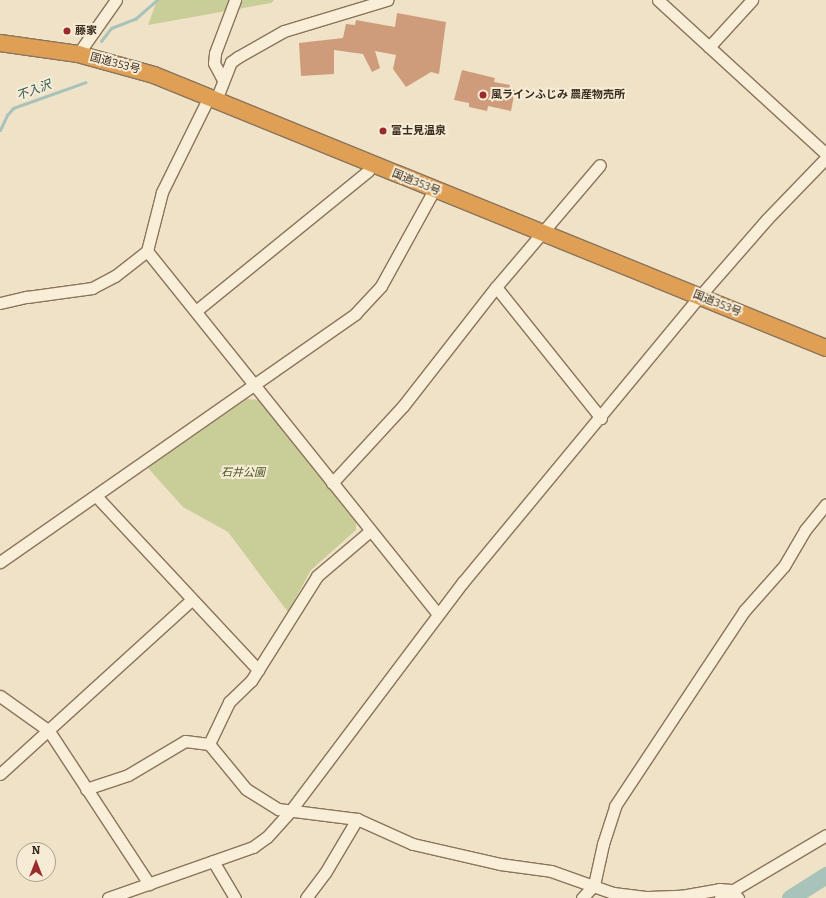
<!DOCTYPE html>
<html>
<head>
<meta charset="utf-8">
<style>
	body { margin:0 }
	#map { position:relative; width:826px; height:898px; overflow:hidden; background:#efe2c6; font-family:Bitter,"Noto Sans JP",serif }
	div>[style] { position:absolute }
	.green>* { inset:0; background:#c9ce99 }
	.stream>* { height:3px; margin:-1.5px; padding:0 1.5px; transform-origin:1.5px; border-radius:1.5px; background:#a7c3ba }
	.river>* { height:17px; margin:-8.5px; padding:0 8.5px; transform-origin:8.5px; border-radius:8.5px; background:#a7c3ba }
	.building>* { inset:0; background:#ce9c7b }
	.roads { filter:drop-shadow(1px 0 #8b745b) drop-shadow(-1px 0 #8b745b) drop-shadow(0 1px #8b745b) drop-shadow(0 -1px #8b745b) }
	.minor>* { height:11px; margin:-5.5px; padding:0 5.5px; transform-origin:5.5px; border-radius:5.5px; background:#f9efd9 }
	.highway>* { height:16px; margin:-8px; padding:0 8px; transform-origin:8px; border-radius:8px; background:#dfa056 }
	.dots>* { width:11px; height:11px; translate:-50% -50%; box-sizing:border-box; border:2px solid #f6ecd6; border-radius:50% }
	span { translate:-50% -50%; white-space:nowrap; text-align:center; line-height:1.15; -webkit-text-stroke:4px #f6ecd6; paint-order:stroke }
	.poi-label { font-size:11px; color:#3b2c1f; font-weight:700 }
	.left { translate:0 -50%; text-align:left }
	.street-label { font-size:11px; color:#3b2c1f }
	.park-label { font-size:11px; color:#4c5825; font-style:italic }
	.water-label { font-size:12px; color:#2e5b57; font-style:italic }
	.north { position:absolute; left:16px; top:842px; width:40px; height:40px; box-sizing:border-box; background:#f6ecd6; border:1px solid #ab9f8d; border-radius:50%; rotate:0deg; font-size:11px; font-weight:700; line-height:16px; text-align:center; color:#3b2c1f }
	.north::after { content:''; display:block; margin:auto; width:14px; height:18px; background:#9b2a2d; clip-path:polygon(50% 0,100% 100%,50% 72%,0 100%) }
</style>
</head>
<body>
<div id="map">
	<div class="green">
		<div style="clip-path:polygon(157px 0,274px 0,271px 3px,148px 25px)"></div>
		<div style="clip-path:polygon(247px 399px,259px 400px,356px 523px,356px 530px,311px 570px,288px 612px,228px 532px,183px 507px,148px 468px)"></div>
	</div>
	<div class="stream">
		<div style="left:101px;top:41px;width:16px;rotate:-52deg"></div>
		<div style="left:111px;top:28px;width:26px;rotate:-21deg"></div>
		<div style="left:135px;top:19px;width:29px;rotate:-41deg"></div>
		<div style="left:0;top:130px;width:17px;rotate:-65deg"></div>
		<div style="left:7px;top:115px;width:9px;rotate:-49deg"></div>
		<div style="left:13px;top:108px;width:77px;rotate:-19.6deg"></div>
	</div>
	<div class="river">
		<div style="left:790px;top:898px;width:43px;rotate:-32.6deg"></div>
	</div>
	<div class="building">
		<div style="clip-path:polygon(397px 13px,446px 22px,439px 74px,431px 72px,406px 87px,393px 69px,396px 55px,375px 51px,380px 68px,372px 72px,363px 54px,334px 50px,334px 74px,301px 76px,299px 43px,343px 38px,346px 24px,355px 25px,356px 20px,395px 27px)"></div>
		<div style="clip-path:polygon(462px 70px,495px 78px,494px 82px,510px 85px,509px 89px,515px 90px,511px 111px,488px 106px,487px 111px,469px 107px,469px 103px,454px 100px)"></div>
	</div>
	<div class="roads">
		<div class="minor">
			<div style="left:658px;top:0;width:228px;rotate:42.5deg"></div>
			<div style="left:709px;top:47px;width:64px;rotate:-47.5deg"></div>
			<div style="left:78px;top:54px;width:66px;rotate:-54.9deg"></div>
			<div style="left:223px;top:80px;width:19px;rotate:-118deg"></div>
			<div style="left:214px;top:63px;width:10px;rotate:-84deg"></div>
			<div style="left:215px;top:53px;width:57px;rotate:-69.3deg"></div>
			<div style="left:216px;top:100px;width:41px;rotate:-68.5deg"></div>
			<div style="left:231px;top:62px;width:9px;rotate:-36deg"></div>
			<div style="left:238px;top:57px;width:53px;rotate:-29.5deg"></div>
			<div style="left:284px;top:31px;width:108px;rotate:-16.8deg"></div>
			<div style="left:147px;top:251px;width:465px;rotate:51.3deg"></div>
			<div style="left:496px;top:287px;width:168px;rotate:51.3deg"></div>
			<div style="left:0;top:303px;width:28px;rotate:-13deg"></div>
			<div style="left:27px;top:297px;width:66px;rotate:-7.9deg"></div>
			<div style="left:92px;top:288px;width:26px;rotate:-28deg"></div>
			<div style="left:115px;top:276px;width:41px;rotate:-38deg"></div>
			<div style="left:147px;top:251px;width:61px;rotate:-75.7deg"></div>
			<div style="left:162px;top:192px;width:106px;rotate:-63.7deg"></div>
			<div style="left:197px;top:310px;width:220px;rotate:-39.1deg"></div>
			<div style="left:368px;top:171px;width:7px;rotate:-56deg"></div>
			<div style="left:332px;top:483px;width:105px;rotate:-47.3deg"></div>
			<div style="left:403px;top:406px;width:151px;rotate:-52deg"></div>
			<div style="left:496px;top:287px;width:160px;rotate:-49.6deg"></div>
			<div style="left:96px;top:496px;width:238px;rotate:47deg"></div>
			<div style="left:0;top:562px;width:433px;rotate:-34.9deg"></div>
			<div style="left:355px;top:314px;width:38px;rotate:-47deg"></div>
			<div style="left:381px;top:286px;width:110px;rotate:-61.1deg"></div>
			<div style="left:0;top:696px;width:60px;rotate:35.5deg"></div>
			<div style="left:49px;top:731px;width:183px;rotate:56.8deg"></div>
			<div style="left:209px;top:744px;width:47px;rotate:-64.5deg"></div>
			<div style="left:229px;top:702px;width:30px;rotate:-44deg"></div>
			<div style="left:251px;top:681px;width:124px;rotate:-57.8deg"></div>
			<div style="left:317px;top:576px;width:70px;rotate:-40.3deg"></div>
			<div style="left:0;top:774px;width:258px;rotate:-42.3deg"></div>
			<div style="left:86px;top:789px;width:44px;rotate:-18.4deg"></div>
			<div style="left:128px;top:775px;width:66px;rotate:-30.8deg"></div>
			<div style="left:185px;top:741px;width:24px;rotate:7deg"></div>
			<div style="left:209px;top:744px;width:58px;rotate:50.6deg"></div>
			<div style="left:246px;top:789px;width:38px;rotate:32deg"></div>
			<div style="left:278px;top:809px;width:80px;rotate:7.2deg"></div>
			<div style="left:357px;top:819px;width:61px;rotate:24.1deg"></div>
			<div style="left:413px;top:844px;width:89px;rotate:12.9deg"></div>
			<div style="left:500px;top:864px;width:51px;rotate:7.8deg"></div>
			<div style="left:551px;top:871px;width:66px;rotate:19.5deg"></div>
			<div style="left:613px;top:893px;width:35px;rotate:7deg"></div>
			<div style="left:648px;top:897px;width:33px;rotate:-2deg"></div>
			<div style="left:681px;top:896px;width:39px;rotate:-10deg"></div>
			<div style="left:719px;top:889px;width:12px;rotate:5deg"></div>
			<div style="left:731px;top:890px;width:11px;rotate:49deg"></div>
			<div style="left:213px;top:861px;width:43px;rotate:59.3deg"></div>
			<div style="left:108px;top:898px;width:154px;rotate:-19.4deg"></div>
			<div style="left:253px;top:847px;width:17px;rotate:-36deg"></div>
			<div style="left:267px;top:837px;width:36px;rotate:-48deg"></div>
			<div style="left:291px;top:810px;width:286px;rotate:-53deg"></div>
			<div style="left:463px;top:582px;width:370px;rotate:-50.4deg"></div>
			<div style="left:699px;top:297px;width:103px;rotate:-48.9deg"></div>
			<div style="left:767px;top:219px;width:85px;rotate:-46deg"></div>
			<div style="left:306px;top:898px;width:31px;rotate:-53deg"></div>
			<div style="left:325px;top:873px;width:63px;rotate:-59.3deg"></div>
			<div style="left:582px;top:898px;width:18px;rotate:-47deg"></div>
			<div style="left:594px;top:885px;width:42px;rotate:-77.6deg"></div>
			<div style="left:603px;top:844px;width:40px;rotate:-72deg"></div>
			<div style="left:615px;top:806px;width:234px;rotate:-56.5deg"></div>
			<div style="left:744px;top:611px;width:60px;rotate:-48.4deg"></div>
			<div style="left:784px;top:566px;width:42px;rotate:-59.7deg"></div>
			<div style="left:805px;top:530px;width:33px;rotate:-51deg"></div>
			<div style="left:720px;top:898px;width:123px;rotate:-30.7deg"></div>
		</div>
		<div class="highway">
			<div style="left:0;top:43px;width:79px;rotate:8deg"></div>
			<div style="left:78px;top:54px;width:79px;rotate:15.4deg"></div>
			<div style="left:154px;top:75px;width:725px;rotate:22.11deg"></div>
		</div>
	</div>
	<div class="dots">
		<div style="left:67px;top:31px;background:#9b2a2d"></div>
		<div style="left:483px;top:95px;background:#9b2a2d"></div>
		<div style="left:383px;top:131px;background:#9b2a2d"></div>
	</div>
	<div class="poi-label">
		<span class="left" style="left:75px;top:31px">藤家</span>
		<span class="left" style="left:491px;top:95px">風ラインふじみ 農産物売所</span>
		<span class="left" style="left:391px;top:131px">富士見温泉</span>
	</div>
	<div class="street-label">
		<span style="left:115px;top:64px;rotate:15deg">国道353号</span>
		<span style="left:416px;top:183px;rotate:22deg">国道353号</span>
		<span style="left:717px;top:304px;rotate:22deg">国道353号</span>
	</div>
	<div class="park-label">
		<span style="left:243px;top:473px">石井公園</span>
	</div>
	<div class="water-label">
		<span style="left:34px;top:91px;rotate:-20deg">不入沢</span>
	</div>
	<div class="north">N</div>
</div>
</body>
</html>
